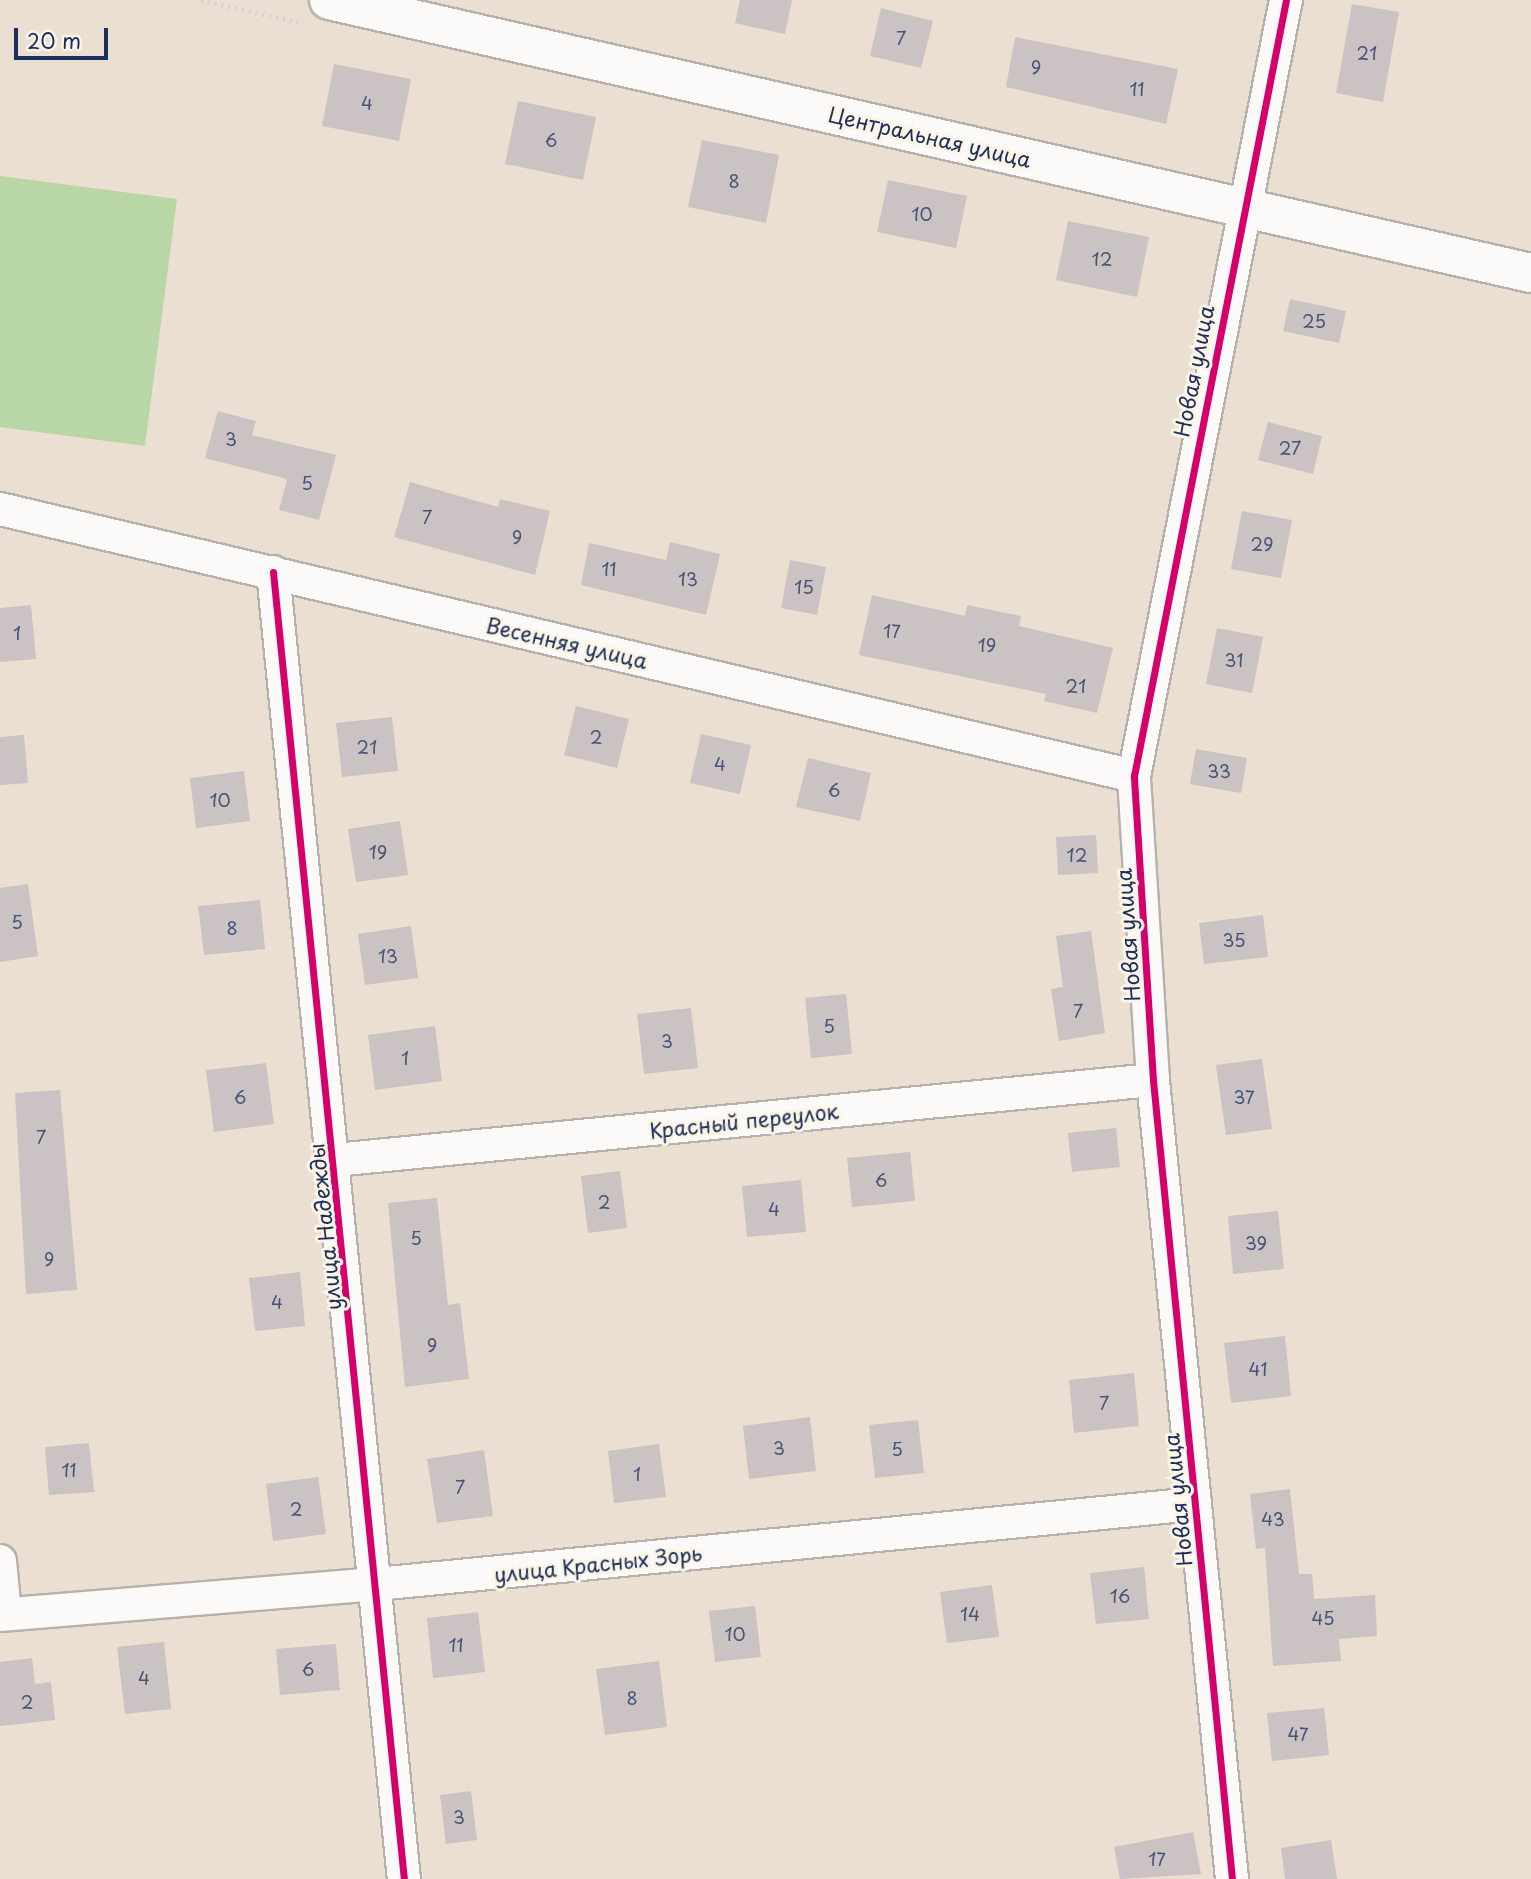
<!DOCTYPE html>
<html>
<head>
<meta charset="utf-8">
<style>
	body { margin:0 }
	#map { position:relative; width:1531px; height:1879px; overflow:hidden; background:#eadfd0; font-family:"Playpen Sans",sans-serif }
	div>[style] { position:absolute }
	.green>* { inset:0; background:#b8d6a6 }
	.building>* { inset:0; background:#cbc2c4 }
	.path>* { height:4.5px; margin-top:-2.25px; transform-origin:0; background:repeating-linear-gradient(90deg,#d4d2d2 0 2px,transparent 0 7px) }
	.roads { filter:drop-shadow(2px 0 #b6b1ac) drop-shadow(-2px 0 #b6b1ac) drop-shadow(0 2px #b6b1ac) drop-shadow(0 -2px #b6b1ac) }
	.minor>* { height:32px; margin:-16px; padding:0 16px; transform-origin:16px; border-radius:16px; background:#fcfaf8 }
	.tertiary>* { height:38px; margin:-19px; padding:0 19px; transform-origin:19px; border-radius:19px; background:#fcfaf8 }
	.cycleway>* { height:7px; margin:-3.5px; padding:0 3.5px; transform-origin:3.5px; border-radius:3.5px; background:#d6006c }
	span { translate:-50% -50%; white-space:nowrap; text-align:center; line-height:1.15; -webkit-text-stroke:6px #fcf5e5; paint-order:stroke }
	.number-label { font-size:18px; color:#475478 }
	.number-label span { -webkit-text-stroke-width:0 }
	.street-label { font-size:21px; color:#1b2f5e }
	.scale { position:absolute; left:14px; top:28px; width:94px; height:32px; box-sizing:border-box; border:4px solid #1b2f5e; border-top:0; padding-left:9px; font-size:21px; line-height:24px; white-space:nowrap; color:#1b2f5e; -webkit-text-stroke:5px #fcf5e5; paint-order:stroke }
</style>
</head>
<body>
<div id="map">
	<div class="green">
		<div style="clip-path:polygon(0 176px,177px 199px,145px 446px,0 427px)"></div>
	</div>
	<div class="building">
		<div style="clip-path:polygon(740px 0,792px 0,785px 34px,735px 23px)"></div>
		<div style="clip-path:polygon(1352px 4px,1399px 12px,1383px 102px,1336px 93px)"></div>
		<div style="clip-path:polygon(881px 8px,933px 21px,921px 68px,870px 56px)"></div>
		<div style="clip-path:polygon(1015px 37px,1178px 69px,1166px 124px,1006px 87px)"></div>
		<div style="clip-path:polygon(334px 64px,411px 79px,399px 141px,322px 126px)"></div>
		<div style="clip-path:polygon(518px 101px,596px 117px,583px 180px,505px 164px)"></div>
		<div style="clip-path:polygon(702px 140px,779px 155px,766px 223px,688px 207px)"></div>
		<div style="clip-path:polygon(888px 180px,967px 196px,956px 248px,877px 232px)"></div>
		<div style="clip-path:polygon(1068px 221px,1149px 237px,1137px 297px,1056px 280px)"></div>
		<div style="clip-path:polygon(1290px 299px,1346px 311px,1339px 343px,1283px 331px)"></div>
		<div style="clip-path:polygon(218px 411px,256px 421px,252px 435px,336px 455px,319px 520px,279px 510px,287px 479px,205px 458px)"></div>
		<div style="clip-path:polygon(1268px 422px,1322px 436px,1313px 474px,1258px 460px)"></div>
		<div style="clip-path:polygon(410px 482px,498px 507px,500px 499px,550px 511px,535px 575px,394px 537px)"></div>
		<div style="clip-path:polygon(1242px 511px,1292px 520px,1281px 578px,1231px 569px)"></div>
		<div style="clip-path:polygon(670px 542px,720px 554px,706px 615px,581px 585px,589px 543px,666px 560px)"></div>
		<div style="clip-path:polygon(790px 560px,826px 567px,817px 615px,781px 608px)"></div>
		<div style="clip-path:polygon(872px 595px,965px 616px,967px 605px,1021px 616px,1019px 626px,1113px 648px,1097px 713px,1044px 701px,1046px 694px,859px 655px)"></div>
		<div style="clip-path:polygon(31px 605px,36px 659px,0 662px,0 608px)"></div>
		<div style="clip-path:polygon(1217px 628px,1263px 637px,1252px 693px,1206px 684px)"></div>
		<div style="clip-path:polygon(576px 706px,629px 719px,617px 768px,564px 755px)"></div>
		<div style="clip-path:polygon(392px 717px,398px 771px,342px 777px,336px 723px)"></div>
		<div style="clip-path:polygon(701px 734px,751px 745px,740px 794px,690px 783px)"></div>
		<div style="clip-path:polygon(24px 735px,28px 783px,0 785px,0 737px)"></div>
		<div style="clip-path:polygon(1196px 749px,1247px 758px,1241px 793px,1190px 784px)"></div>
		<div style="clip-path:polygon(808px 758px,871px 773px,860px 821px,796px 807px)"></div>
		<div style="clip-path:polygon(244px 771px,250px 821px,196px 828px,190px 778px)"></div>
		<div style="clip-path:polygon(400px 821px,408px 875px,356px 882px,348px 829px)"></div>
		<div style="clip-path:polygon(1096px 835px,1098px 873px,1058px 875px,1056px 837px)"></div>
		<div style="clip-path:polygon(28px 884px,38px 956px,0 962px,0 888px)"></div>
		<div style="clip-path:polygon(260px 900px,265px 949px,204px 955px,198px 906px)"></div>
		<div style="clip-path:polygon(1263px 915px,1268px 957px,1204px 964px,1199px 923px)"></div>
		<div style="clip-path:polygon(411px 926px,418px 978px,365px 985px,358px 934px)"></div>
		<div style="clip-path:polygon(1091px 931px,1105px 1033px,1059px 1041px,1051px 989px,1063px 987px,1056px 936px)"></div>
		<div style="clip-path:polygon(846px 994px,852px 1054px,811px 1058px,805px 998px)"></div>
		<div style="clip-path:polygon(691px 1008px,698px 1068px,644px 1074px,637px 1014px)"></div>
		<div style="clip-path:polygon(435px 1026px,442px 1081px,375px 1090px,368px 1035px)"></div>
		<div style="clip-path:polygon(1262px 1059px,1272px 1129px,1226px 1135px,1216px 1065px)"></div>
		<div style="clip-path:polygon(266px 1063px,274px 1124px,214px 1132px,206px 1070px)"></div>
		<div style="clip-path:polygon(60px 1090px,77px 1290px,26px 1294px,15px 1093px)"></div>
		<div style="clip-path:polygon(1116px 1128px,1120px 1167px,1072px 1172px,1068px 1133px)"></div>
		<div style="clip-path:polygon(910px 1152px,915px 1201px,852px 1207px,847px 1158px)"></div>
		<div style="clip-path:polygon(620px 1171px,627px 1228px,588px 1233px,581px 1176px)"></div>
		<div style="clip-path:polygon(801px 1180px,806px 1232px,747px 1237px,742px 1186px)"></div>
		<div style="clip-path:polygon(437px 1198px,448px 1305px,460px 1303px,469px 1379px,405px 1387px,388px 1203px)"></div>
		<div style="clip-path:polygon(1278px 1211px,1284px 1269px,1233px 1274px,1228px 1216px)"></div>
		<div style="clip-path:polygon(300px 1272px,305px 1326px,255px 1331px,249px 1278px)"></div>
		<div style="clip-path:polygon(1285px 1336px,1291px 1396px,1231px 1403px,1224px 1343px)"></div>
		<div style="clip-path:polygon(1134px 1373px,1139px 1426px,1074px 1433px,1069px 1380px)"></div>
		<div style="clip-path:polygon(810px 1417px,816px 1471px,749px 1479px,743px 1426px)"></div>
		<div style="clip-path:polygon(918px 1420px,924px 1473px,875px 1478px,869px 1425px)"></div>
		<div style="clip-path:polygon(89px 1443px,94px 1492px,49px 1495px,45px 1447px)"></div>
		<div style="clip-path:polygon(659px 1444px,666px 1497px,614px 1503px,608px 1451px)"></div>
		<div style="clip-path:polygon(484px 1450px,493px 1516px,437px 1523px,427px 1459px)"></div>
		<div style="clip-path:polygon(318px 1477px,326px 1534px,273px 1541px,266px 1484px)"></div>
		<div style="clip-path:polygon(1290px 1489px,1299px 1574px,1312px 1574px,1314px 1599px,1375px 1595px,1377px 1636px,1339px 1639px,1341px 1661px,1273px 1666px,1265px 1548px,1256px 1549px,1250px 1494px)"></div>
		<div style="clip-path:polygon(1144px 1567px,1149px 1619px,1096px 1624px,1090px 1573px)"></div>
		<div style="clip-path:polygon(992px 1585px,999px 1637px,947px 1643px,940px 1592px)"></div>
		<div style="clip-path:polygon(755px 1606px,761px 1657px,715px 1662px,709px 1611px)"></div>
		<div style="clip-path:polygon(478px 1612px,485px 1672px,433px 1678px,427px 1618px)"></div>
		<div style="clip-path:polygon(164px 1642px,171px 1709px,125px 1714px,117px 1647px)"></div>
		<div style="clip-path:polygon(336px 1644px,340px 1690px,280px 1695px,276px 1649px)"></div>
		<div style="clip-path:polygon(32px 1658px,35px 1684px,51px 1682px,55px 1720px,0 1726px,0 1662px)"></div>
		<div style="clip-path:polygon(659px 1661px,667px 1727px,605px 1735px,596px 1669px)"></div>
		<div style="clip-path:polygon(1324px 1708px,1329px 1755px,1272px 1761px,1267px 1713px)"></div>
		<div style="clip-path:polygon(471px 1791px,477px 1840px,446px 1844px,440px 1795px)"></div>
		<div style="clip-path:polygon(1193px 1832px,1201px 1874px,1120px 1879px,1114px 1847px)"></div>
		<div style="clip-path:polygon(1331px 1840px,1337px 1879px,1285px 1879px,1281px 1848px)"></div>
	</div>
	<div class="path">
		<div style="left:201px;top:0;width:105px;rotate:12.7deg"></div>
	</div>
	<div class="roads">
		<div class="minor">
			<div style="left:0;top:509px;width:1165px;rotate:13.25deg"></div>
			<div style="left:273px;top:572px;width:1314px;rotate:84.28deg"></div>
			<div style="left:335px;top:1160px;width:822px;rotate:-5.59deg"></div>
			<div style="left:0;top:1561px;width:53px;rotate:84.6deg"></div>
			<div style="left:0;top:1615px;width:378px;rotate:-4.7deg"></div>
			<div style="left:377px;top:1584px;width:822px;rotate:-5.59deg"></div>
			<div style="left:1232px;top:1879px;width:803px;rotate:-95.65deg"></div>
			<div style="left:1153px;top:1080px;width:305px;rotate:-93.6deg"></div>
			<div style="left:1134px;top:776px;width:791px;rotate:-78.92deg"></div>
		</div>
		<div class="tertiary">
			<div style="left:329px;top:0;width:1233px;rotate:12.8deg"></div>
		</div>
	</div>
	<div class="cycleway">
		<div style="left:273px;top:572px;width:1314px;rotate:84.28deg"></div>
		<div style="left:1232px;top:1879px;width:803px;rotate:-95.65deg"></div>
		<div style="left:1153px;top:1080px;width:305px;rotate:-93.6deg"></div>
		<div style="left:1134px;top:776px;width:791px;rotate:-78.92deg"></div>
	</div>
	<div class="number-label">
		<span style="left:901px;top:38px">7</span>
		<span style="left:1367px;top:53px">21</span>
		<span style="left:1036px;top:67px">9</span>
		<span style="left:1137px;top:89px">11</span>
		<span style="left:367px;top:103px">4</span>
		<span style="left:551px;top:140px">6</span>
		<span style="left:734px;top:181px">8</span>
		<span style="left:922px;top:214px">10</span>
		<span style="left:1102px;top:259px">12</span>
		<span style="left:1314px;top:321px">25</span>
		<span style="left:231px;top:439px">3</span>
		<span style="left:1290px;top:448px">27</span>
		<span style="left:307px;top:483px">5</span>
		<span style="left:427px;top:517px">7</span>
		<span style="left:517px;top:537px">9</span>
		<span style="left:1262px;top:544px">29</span>
		<span style="left:609px;top:569px">11</span>
		<span style="left:688px;top:579px">13</span>
		<span style="left:804px;top:587px">15</span>
		<span style="left:892px;top:631px">17</span>
		<span style="left:17px;top:633px">1</span>
		<span style="left:987px;top:645px">19</span>
		<span style="left:1234px;top:660px">31</span>
		<span style="left:1076px;top:686px">21</span>
		<span style="left:596px;top:737px">2</span>
		<span style="left:367px;top:747px">21</span>
		<span style="left:720px;top:764px">4</span>
		<span style="left:1219px;top:771px">33</span>
		<span style="left:834px;top:790px">6</span>
		<span style="left:220px;top:800px">10</span>
		<span style="left:378px;top:852px">19</span>
		<span style="left:1077px;top:855px">12</span>
		<span style="left:17px;top:922px">5</span>
		<span style="left:232px;top:928px">8</span>
		<span style="left:1234px;top:940px">35</span>
		<span style="left:388px;top:956px">13</span>
		<span style="left:1078px;top:1011px">7</span>
		<span style="left:829px;top:1026px">5</span>
		<span style="left:667px;top:1041px">3</span>
		<span style="left:405px;top:1058px">1</span>
		<span style="left:240px;top:1097px">6</span>
		<span style="left:1244px;top:1097px">37</span>
		<span style="left:41px;top:1137px">7</span>
		<span style="left:881px;top:1180px">6</span>
		<span style="left:604px;top:1202px">2</span>
		<span style="left:774px;top:1209px">4</span>
		<span style="left:416px;top:1238px">5</span>
		<span style="left:1256px;top:1243px">39</span>
		<span style="left:49px;top:1259px">9</span>
		<span style="left:277px;top:1302px">4</span>
		<span style="left:432px;top:1345px">9</span>
		<span style="left:1258px;top:1369px">41</span>
		<span style="left:1104px;top:1403px">7</span>
		<span style="left:779px;top:1448px">3</span>
		<span style="left:897px;top:1449px">5</span>
		<span style="left:69px;top:1470px">11</span>
		<span style="left:637px;top:1474px">1</span>
		<span style="left:460px;top:1487px">7</span>
		<span style="left:296px;top:1509px">2</span>
		<span style="left:1273px;top:1519px">43</span>
		<span style="left:1120px;top:1596px">16</span>
		<span style="left:970px;top:1614px">14</span>
		<span style="left:1323px;top:1618px">45</span>
		<span style="left:735px;top:1634px">10</span>
		<span style="left:456px;top:1645px">11</span>
		<span style="left:308px;top:1669px">6</span>
		<span style="left:144px;top:1678px">4</span>
		<span style="left:632px;top:1698px">8</span>
		<span style="left:27px;top:1702px">2</span>
		<span style="left:1298px;top:1734px">47</span>
		<span style="left:459px;top:1817px">3</span>
		<span style="left:1157px;top:1859px">17</span>
	</div>
	<div class="street-label">
		<span style="left:930px;top:136px;rotate:13deg">Центральная улица</span>
		<span style="left:1193px;top:371px;rotate:-79deg">Новая улица</span>
		<span style="left:567px;top:642px;rotate:13deg">Весенняя улица</span>
		<span style="left:1127px;top:935px;rotate:-94deg">Новая улица</span>
		<span style="left:744px;top:1120px;rotate:-6deg">Красный переулок</span>
		<span style="left:324px;top:1227px;rotate:-96deg">улица Надежды</span>
		<span style="left:1177px;top:1500px;rotate:-96deg">Новая улица</span>
		<span style="left:598px;top:1563px;rotate:-6deg">улица Красных Зорь</span>
	</div>
	<div class="scale">20 m</div>
</div>
</body>
</html>
